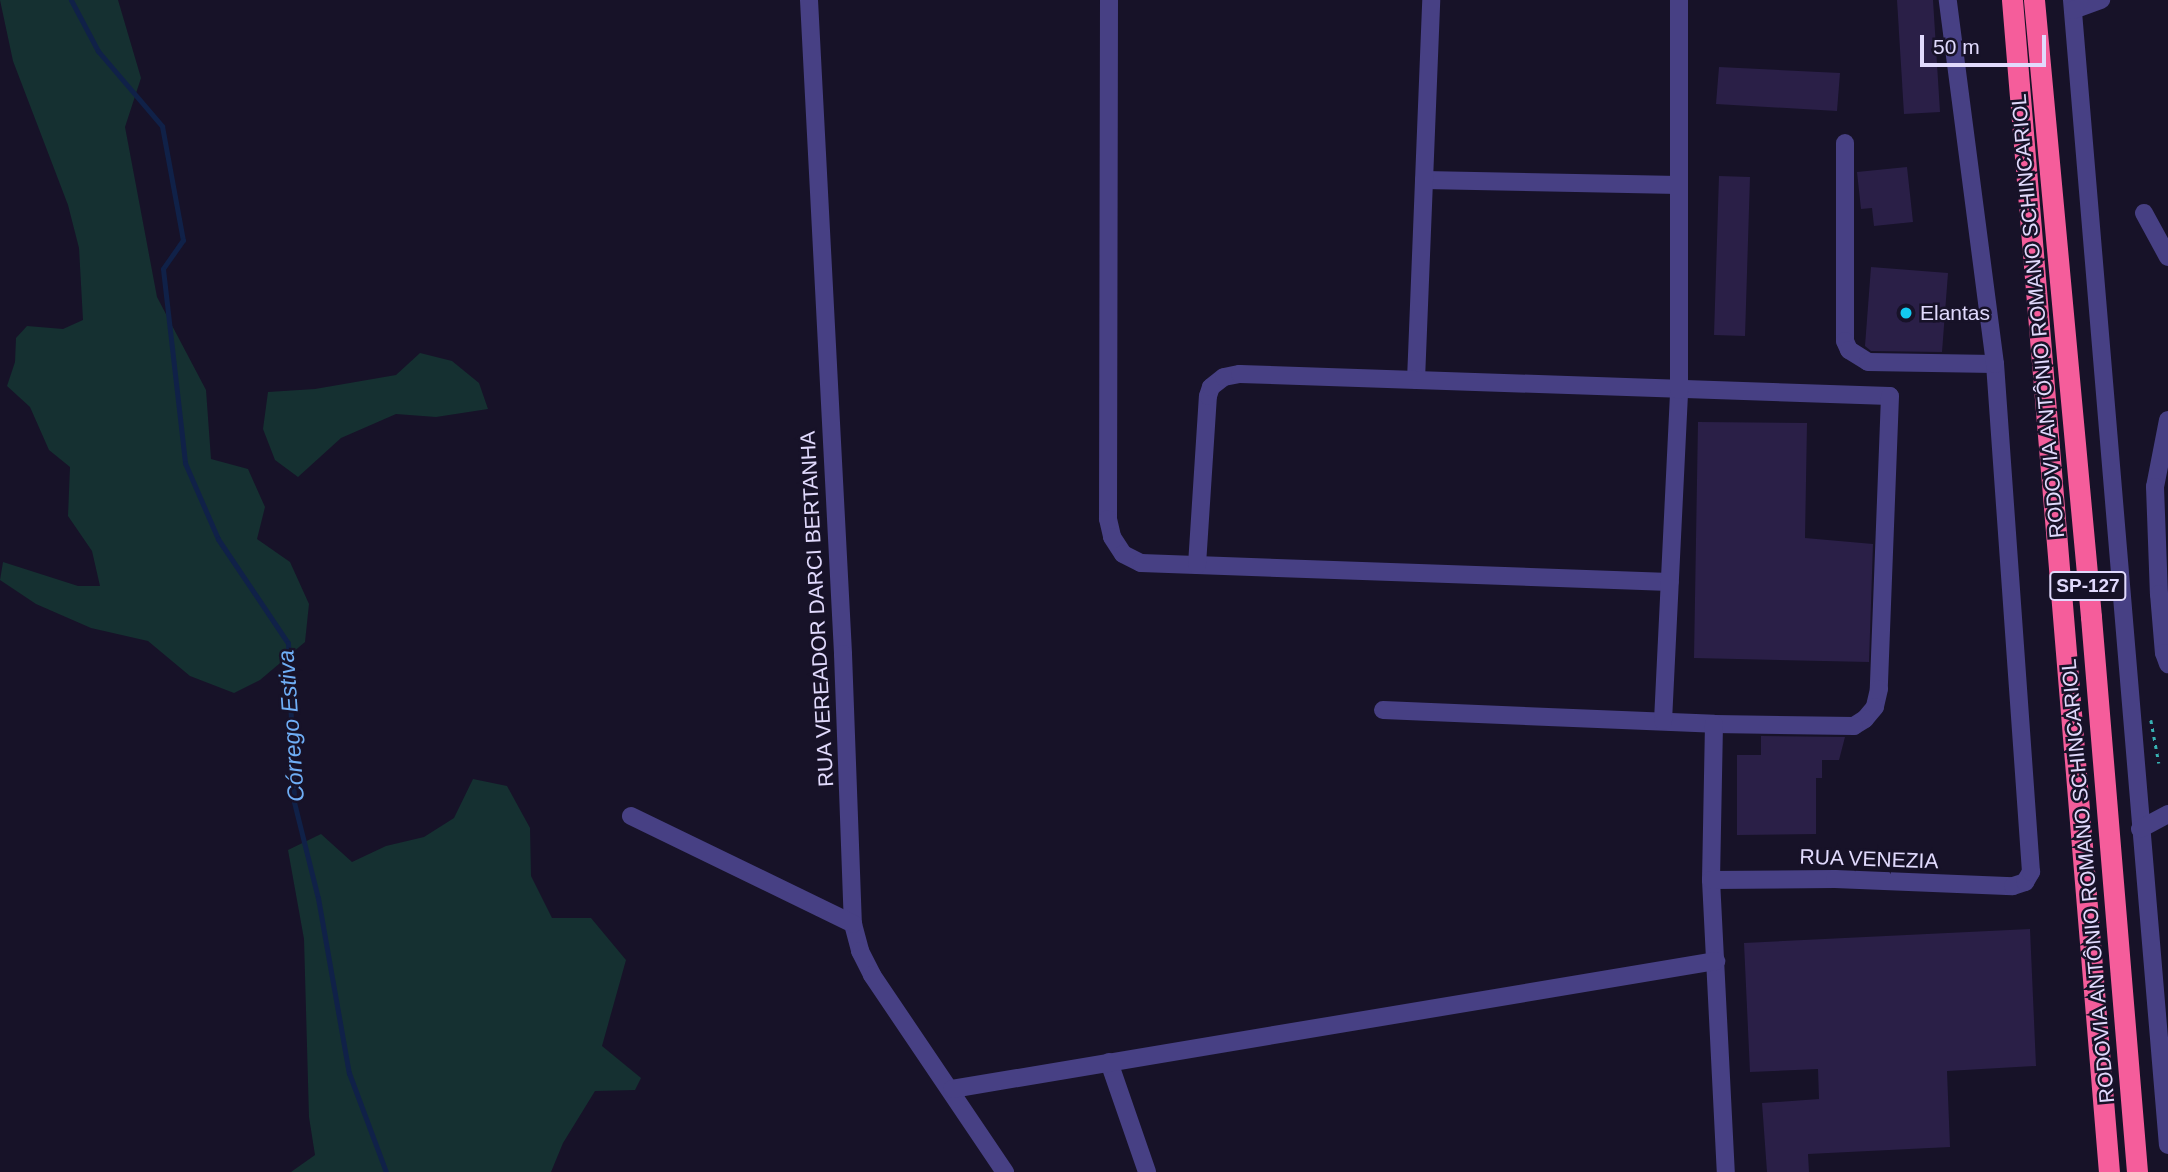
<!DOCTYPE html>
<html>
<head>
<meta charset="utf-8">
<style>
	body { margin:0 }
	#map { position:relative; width:2168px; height:1172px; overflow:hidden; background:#171228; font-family:Helvetica,sans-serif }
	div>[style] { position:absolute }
	.green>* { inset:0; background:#153031 }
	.stream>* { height:5px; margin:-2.5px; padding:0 2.5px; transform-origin:2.5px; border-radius:2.5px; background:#102148 }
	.building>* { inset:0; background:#2a1f47 }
	.path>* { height:2.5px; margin-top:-1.25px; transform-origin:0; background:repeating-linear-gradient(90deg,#38b2b3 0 3.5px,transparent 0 8.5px) }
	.minor>* { height:18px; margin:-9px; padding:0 9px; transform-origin:9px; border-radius:9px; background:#474084 }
	.highway>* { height:21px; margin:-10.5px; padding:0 10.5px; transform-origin:10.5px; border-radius:10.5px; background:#f55d9b }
	.dots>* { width:19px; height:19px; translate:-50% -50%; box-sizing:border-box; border:4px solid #171228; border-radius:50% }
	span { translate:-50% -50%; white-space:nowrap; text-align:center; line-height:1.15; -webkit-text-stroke:5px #171228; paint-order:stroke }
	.shield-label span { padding:2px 5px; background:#171228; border:2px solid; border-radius:5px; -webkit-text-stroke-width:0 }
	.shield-label { font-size:19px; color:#e1dafd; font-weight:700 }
	.poi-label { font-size:21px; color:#e1dafd }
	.left { translate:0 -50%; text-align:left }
	.street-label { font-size:21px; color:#e1dafd }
	.water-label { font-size:23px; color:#6faef6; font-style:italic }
	.scale { position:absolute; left:1920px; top:35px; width:126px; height:32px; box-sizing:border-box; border:4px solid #e1dafd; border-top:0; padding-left:9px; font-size:21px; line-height:24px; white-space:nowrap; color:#e1dafd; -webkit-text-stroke:5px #171228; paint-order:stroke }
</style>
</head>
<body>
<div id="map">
	<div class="green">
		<div style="clip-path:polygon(0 0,118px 0,141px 78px,125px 127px,157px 297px,206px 390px,211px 459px,248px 469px,265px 507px,257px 539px,290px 562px,309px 604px,305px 642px,260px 680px,234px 693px,190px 676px,148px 641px,91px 628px,36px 604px,0 580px,3px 562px,78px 586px,100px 586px,92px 551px,68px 516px,70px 467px,49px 450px,30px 407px,7px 386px,15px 362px,16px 338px,27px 326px,63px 329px,83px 320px,79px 248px,68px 205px,13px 61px)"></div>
		<div style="clip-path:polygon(420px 353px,452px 361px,479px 383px,488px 409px,436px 417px,396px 414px,341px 438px,298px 477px,275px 460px,263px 429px,268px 392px,315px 389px,396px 375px)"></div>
		<div style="clip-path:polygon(473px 779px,507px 786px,530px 828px,531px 876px,552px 918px,591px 918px,626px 960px,602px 1046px,641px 1078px,635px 1090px,595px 1091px,563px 1143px,551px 1172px,291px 1172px,315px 1155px,309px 1117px,304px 939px,288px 850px,321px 834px,352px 862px,386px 846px,424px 837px,454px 818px)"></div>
	</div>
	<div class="stream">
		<div style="left:71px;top:0;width:58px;rotate:62.1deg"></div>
		<div style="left:98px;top:51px;width:99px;rotate:49.5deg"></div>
		<div style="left:162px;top:126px;width:116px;rotate:79.6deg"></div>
		<div style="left:183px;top:240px;width:35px;rotate:125deg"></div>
		<div style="left:163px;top:269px;width:195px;rotate:83.5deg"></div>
		<div style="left:185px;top:463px;width:83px;rotate:66.5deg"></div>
		<div style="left:218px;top:539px;width:125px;rotate:56.1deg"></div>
		<div style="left:288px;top:643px;width:159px;rotate:87.8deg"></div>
		<div style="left:294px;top:802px;width:99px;rotate:76deg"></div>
		<div style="left:318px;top:898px;width:178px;rotate:80deg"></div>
		<div style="left:349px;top:1073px;width:106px;rotate:69.5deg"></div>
	</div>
	<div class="building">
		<div style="clip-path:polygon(1897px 0,1933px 0,1940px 112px,1904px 114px)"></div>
		<div style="clip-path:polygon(1719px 67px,1840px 73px,1837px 111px,1716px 104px)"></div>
		<div style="clip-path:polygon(1907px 167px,1913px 222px,1874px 226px,1872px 208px,1861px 209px,1857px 172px)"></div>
		<div style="clip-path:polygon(1719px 176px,1750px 177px,1745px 336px,1714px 335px)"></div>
		<div style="clip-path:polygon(1871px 267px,1948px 273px,1942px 352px,1871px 351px,1865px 346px)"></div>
		<div style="clip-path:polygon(1698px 422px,1807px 423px,1805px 538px,1873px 544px,1869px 662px,1694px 658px)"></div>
		<div style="clip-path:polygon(1761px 736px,1845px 737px,1839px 760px,1822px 760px,1822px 778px,1816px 778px,1816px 834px,1737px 835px,1737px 755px,1761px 755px)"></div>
		<div style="clip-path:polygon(2030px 929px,2036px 1066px,1947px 1071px,1950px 1147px,1808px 1154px,1809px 1172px,1767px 1172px,1762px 1103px,1819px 1099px,1818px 1069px,1750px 1072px,1744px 943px)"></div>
	</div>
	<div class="path">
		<div style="left:2151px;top:720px;width:44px;rotate:79.5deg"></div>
	</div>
	<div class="minor">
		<div style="left:809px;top:0;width:655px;rotate:87.02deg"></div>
		<div style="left:843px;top:654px;width:270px;rotate:87.9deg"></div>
		<div style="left:853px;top:924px;width:28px;rotate:75deg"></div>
		<div style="left:860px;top:951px;width:27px;rotate:63deg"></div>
		<div style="left:872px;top:975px;width:238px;rotate:56deg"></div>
		<div style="left:1109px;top:0;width:519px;rotate:90.11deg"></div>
		<div style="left:1108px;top:519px;width:18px;rotate:77deg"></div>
		<div style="left:1112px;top:537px;width:20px;rotate:57deg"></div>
		<div style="left:1123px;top:554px;width:20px;rotate:27deg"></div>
		<div style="left:1141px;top:563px;width:529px;rotate:2.06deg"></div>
		<div style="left:2072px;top:0;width:1149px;rotate:85.21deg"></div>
		<div style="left:2073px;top:10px;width:30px;rotate:-20deg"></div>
		<div style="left:1845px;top:143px;width:198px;rotate:90deg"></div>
		<div style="left:1845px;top:341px;width:10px;rotate:66deg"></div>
		<div style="left:1849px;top:350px;width:22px;rotate:32deg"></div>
		<div style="left:1868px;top:362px;width:127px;rotate:0.9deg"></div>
		<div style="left:1424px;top:180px;width:255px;rotate:1.1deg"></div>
		<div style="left:2144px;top:213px;width:50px;rotate:61.4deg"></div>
		<div style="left:1416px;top:380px;width:380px;rotate:-87.7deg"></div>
		<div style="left:2168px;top:420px;width:68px;rotate:101deg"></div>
		<div style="left:2155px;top:487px;width:107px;rotate:87.9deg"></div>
		<div style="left:2159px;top:594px;width:59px;rotate:85.2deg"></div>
		<div style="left:2164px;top:653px;width:12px;rotate:70deg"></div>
		<div style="left:1197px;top:565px;width:169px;rotate:-86.3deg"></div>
		<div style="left:1208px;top:396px;width:9px;rotate:-72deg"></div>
		<div style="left:1211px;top:387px;width:16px;rotate:-38deg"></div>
		<div style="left:1224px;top:377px;width:16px;rotate:-11deg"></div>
		<div style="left:1240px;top:374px;width:650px;rotate:1.94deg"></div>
		<div style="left:1890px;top:396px;width:293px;rotate:92.2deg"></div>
		<div style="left:1879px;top:689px;width:18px;rotate:103deg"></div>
		<div style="left:1875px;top:707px;width:16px;rotate:130deg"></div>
		<div style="left:1865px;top:719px;width:13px;rotate:148deg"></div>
		<div style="left:1854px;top:726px;width:140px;rotate:-179.2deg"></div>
		<div style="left:1383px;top:710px;width:331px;rotate:2.4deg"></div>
		<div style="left:1714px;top:724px;width:156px;rotate:91.1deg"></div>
		<div style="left:1711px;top:880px;width:292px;rotate:87.1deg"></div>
		<div style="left:1663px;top:721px;width:331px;rotate:-87.2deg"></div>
		<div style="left:1679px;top:390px;width:390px;rotate:-90deg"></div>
		<div style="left:631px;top:816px;width:247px;rotate:25.9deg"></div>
		<div style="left:2140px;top:829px;width:32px;rotate:-28deg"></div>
		<div style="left:1711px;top:880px;width:124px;rotate:-0.5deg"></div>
		<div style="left:1835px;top:879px;width:178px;rotate:2.3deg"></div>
		<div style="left:2013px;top:886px;width:13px;rotate:-18deg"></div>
		<div style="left:2025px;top:882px;width:12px;rotate:-59deg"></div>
		<div style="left:2031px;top:872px;width:509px;rotate:-94.05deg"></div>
		<div style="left:1995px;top:364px;width:367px;rotate:-97.4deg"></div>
		<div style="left:1109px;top:1062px;width:116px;rotate:70.9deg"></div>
		<div style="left:952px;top:1089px;width:775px;rotate:-9.51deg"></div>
	</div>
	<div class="highway">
		<div style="left:2012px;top:0;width:1176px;rotate:85.27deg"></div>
		<div style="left:2034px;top:0;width:620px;rotate:84.72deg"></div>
		<div style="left:2091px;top:617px;width:557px;rotate:85.26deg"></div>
	</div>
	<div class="dots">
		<div style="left:1906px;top:313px;background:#13caf1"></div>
	</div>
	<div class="shield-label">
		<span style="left:2088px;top:586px">SP-127</span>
	</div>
	<div class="poi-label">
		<span class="left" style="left:1920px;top:313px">Elantas</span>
	</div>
	<div class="street-label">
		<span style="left:2038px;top:316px;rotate:-95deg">RODOVIA ANTÔNIO ROMANO SCHINCARIOL</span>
		<span style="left:817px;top:609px;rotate:-93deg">RUA VEREADOR DARCI BERTANHA</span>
		<span style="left:1869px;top:859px;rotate:2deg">RUA VENEZIA</span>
		<span style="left:2088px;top:881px;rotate:-95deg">RODOVIA ANTÔNIO ROMANO SCHINCARIOL</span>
	</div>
	<div class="water-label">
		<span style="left:291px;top:726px;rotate:-94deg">Córrego Estiva</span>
	</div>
	<div class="scale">50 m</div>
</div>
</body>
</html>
